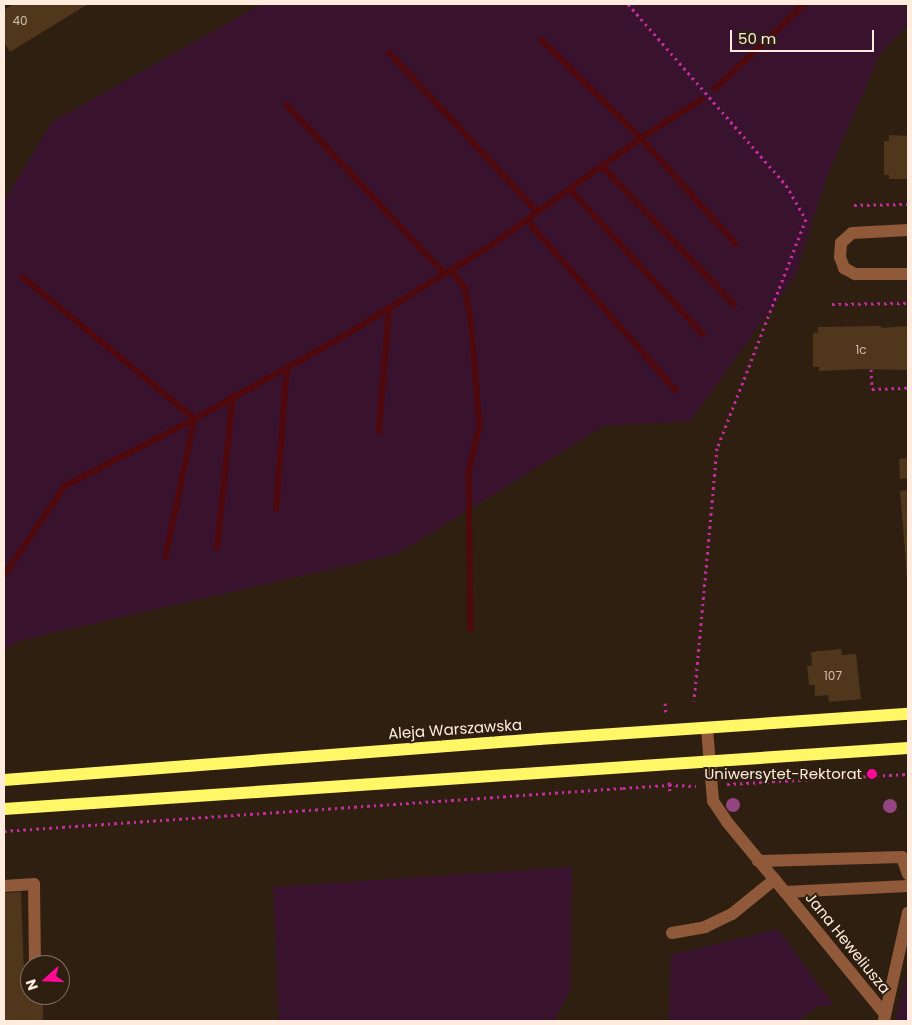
<!DOCTYPE html>
<html>
<head>
<meta charset="utf-8">
<style>
	body { margin:0 }
	#map { position:relative; width:912px; height:1025px; overflow:hidden; background:#2e1f11; font-family:Poppins,sans-serif }
	div>[style] { position:absolute }
	.green>* { inset:0; background:#39132e }
	.stream>* { height:5.5px; margin:-2.75px; padding:0 2.75px; transform-origin:2.75px; border-radius:2.75px; background:#4f090c }
	.building>* { inset:0; background:#50371c }
	.path>* { height:3px; margin-top:-1.5px; transform-origin:0; background:repeating-linear-gradient(90deg,#c52c9d 0 2.5px,transparent 0 6.5px) }
	.minor>* { height:12px; margin:-6px; padding:0 6px; transform-origin:6px; border-radius:6px; background:#8f593a }
	.major>* { height:12px; margin:-6px; padding:0 6px; transform-origin:6px; border-radius:6px; background:#fff765 }
	.trees>* { width:14px; height:14px; margin:-7px; border-radius:50%; background:#934481 }
	.dots>* { width:14px; height:14px; translate:-50% -50%; box-sizing:border-box; border:2px solid #2e1f11; border-radius:50% }
	span { translate:-50% -50%; white-space:nowrap; text-align:center; line-height:1.15; -webkit-text-stroke:4px #2e1f11; paint-order:stroke }
	.number-label { font-size:12px; color:#d3bfae }
	.number-label span { -webkit-text-stroke-width:0 }
	.street-label { font-size:15px; color:#ffecde }
	.poi-label { font-size:15px; color:#ffecde }
	.right { translate:-100% -50%; text-align:right }
	.frame { position:absolute; inset:0; border:5px solid #ffecde; pointer-events:none }
	.north { position:absolute; left:20px; top:955px; width:50px; height:50px; box-sizing:border-box; background:#2e1f11; border:1px solid #827163; border-radius:50%; rotate:250deg; font-size:14px; font-weight:700; line-height:20px; text-align:center; color:#ffecde }
	.north::after { content:''; display:block; margin:auto; width:18px; height:22px; background:#ff0a97; clip-path:polygon(50% 0,100% 100%,50% 72%,0 100%) }
	.scale { position:absolute; left:730px; top:30px; width:144px; height:22px; box-sizing:border-box; border:2px solid #ffecde; border-top:0; padding-left:6px; font-size:15px; line-height:18px; white-space:nowrap; color:#ffecde; -webkit-text-stroke:4px #2e1f11; paint-order:stroke }
</style>
</head>
<body>
<div id="map">
	<div class="green">
		<div style="clip-path:polygon(262px 4px,908px 4px,908px 24px,880px 54px,826px 179px,796px 275px,690px 421px,604px 426px,397px 554px,22px 640px,4px 651px,4px 201px,52px 122px)"></div>
		<div style="clip-path:polygon(572px 867px,570px 991px,554px 1021px,279px 1021px,273px 887px)"></div>
		<div style="clip-path:polygon(778px 929px,834px 1006px,819px 1006px,798px 1021px,669px 1021px,671px 955px)"></div>
		<div style="clip-path:polygon(908px 964px,908px 1021px,896px 1021px)"></div>
	</div>
	<div class="stream">
		<div style="left:542px;top:40px;width:139px;rotate:44.7deg"></div>
		<div style="left:641px;top:138px;width:142px;rotate:48.1deg"></div>
		<div style="left:390px;top:53px;width:217px;rotate:47.1deg"></div>
		<div style="left:715px;top:89px;width:124px;rotate:-43.4deg"></div>
		<div style="left:287px;top:105px;width:231px;rotate:46.9deg"></div>
		<div style="left:602px;top:166px;width:191px;rotate:46.3deg"></div>
		<div style="left:570px;top:189px;width:197px;rotate:47.5deg"></div>
		<div style="left:527px;top:220px;width:226px;rotate:48.8deg"></div>
		<div style="left:451px;top:270px;width:23px;rotate:52deg"></div>
		<div style="left:465px;top:288px;width:31px;rotate:79deg"></div>
		<div style="left:471px;top:318px;width:108px;rotate:85.2deg"></div>
		<div style="left:480px;top:426px;width:47px;rotate:103.4deg"></div>
		<div style="left:469px;top:472px;width:157px;rotate:89.3deg"></div>
		<div style="left:23px;top:277px;width:223px;rotate:39.5deg"></div>
		<div style="left:195px;top:419px;width:141px;rotate:101.9deg"></div>
		<div style="left:379px;top:432px;width:123px;rotate:-85.4deg"></div>
		<div style="left:276px;top:509px;width:142px;rotate:-85.6deg"></div>
		<div style="left:217px;top:548px;width:153px;rotate:-84deg"></div>
		<div style="left:4px;top:576px;width:109px;rotate:-55.9deg"></div>
		<div style="left:65px;top:486px;width:146px;rotate:-27.3deg"></div>
		<div style="left:195px;top:419px;width:171px;rotate:-29.1deg"></div>
		<div style="left:344px;top:336px;width:175px;rotate:-31.7deg"></div>
		<div style="left:493px;top:244px;width:182px;rotate:-35.6deg"></div>
		<div style="left:641px;top:138px;width:72px;rotate:-32.6deg"></div>
	</div>
	<div class="building">
		<div style="clip-path:polygon(14px 4px,88px 4px,10px 52px,4px 42px,4px 10px)"></div>
		<div style="clip-path:polygon(889px 135px,908px 136px,908px 179px,889px 179px,889px 175px,884px 175px,884px 141px,889px 141px)"></div>
		<div style="clip-path:polygon(881px 326px,881px 328px,908px 326px,908px 370px,864px 369px,819px 371px,819px 367px,813px 367px,813px 333px,818px 333px,818px 327px)"></div>
		<div style="clip-path:polygon(908px 458px,908px 478px,900px 479px,899px 459px)"></div>
		<div style="clip-path:polygon(908px 490px,908px 577px,907px 577px,900px 491px)"></div>
		<div style="clip-path:polygon(841px 649px,842px 655px,856px 654px,861px 699px,829px 702px,828px 695px,815px 696px,815px 685px,809px 685px,807px 666px,812px 666px,811px 652px)"></div>
		<div style="clip-path:polygon(879px 772px,879px 776px,866px 776px,865px 773px)"></div>
		<div style="clip-path:polygon(21px 892px,24px 976px,30px 976px,30px 995px,43px 995px,43px 1021px,4px 1021px,4px 893px)"></div>
	</div>
	<div class="path">
		<div style="left:628px;top:4px;width:240px;rotate:48.9deg"></div>
		<div style="left:786px;top:185px;width:39px;rotate:60deg"></div>
		<div style="left:806px;top:219px;width:246px;rotate:111.2deg"></div>
		<div style="left:717px;top:448px;width:254px;rotate:95.2deg"></div>
		<div style="left:854px;top:205px;width:54px;rotate:-1.1deg"></div>
		<div style="left:832px;top:304px;width:76px;rotate:-0.8deg"></div>
		<div style="left:871px;top:369px;width:20px;rotate:87deg"></div>
		<div style="left:872px;top:389px;width:36px;rotate:-2deg"></div>
		<div style="left:665px;top:703px;width:12px;rotate:85deg"></div>
		<div style="left:669px;top:782px;width:10px;rotate:84deg"></div>
		<div style="left:727px;top:784px;width:181px;rotate:-3.2deg"></div>
		<div style="left:4px;top:831px;width:620px;rotate:-3.97deg"></div>
		<div style="left:623px;top:788px;width:46px;rotate:-3.7deg"></div>
		<div style="left:669px;top:785px;width:27px;rotate:2deg"></div>
	</div>
	<div class="minor">
		<div style="left:908px;top:230px;width:56px;rotate:176.9deg"></div>
		<div style="left:852px;top:233px;width:15px;rotate:138deg"></div>
		<div style="left:841px;top:243px;width:14px;rotate:94deg"></div>
		<div style="left:840px;top:257px;width:12px;rotate:70deg"></div>
		<div style="left:844px;top:268px;width:13px;rotate:29deg"></div>
		<div style="left:855px;top:274px;width:53px"></div>
		<div style="left:707px;top:729px;width:72px;rotate:85.2deg"></div>
		<div style="left:713px;top:801px;width:25px;rotate:56deg"></div>
		<div style="left:727px;top:822px;width:91px;rotate:50.4deg"></div>
		<div style="left:785px;top:892px;width:123px;rotate:-2.8deg"></div>
		<div style="left:758px;top:861px;width:144px;rotate:-1.6deg"></div>
		<div style="left:902px;top:857px;width:18px;rotate:71deg"></div>
		<div style="left:4px;top:886px;width:30px;rotate:-4deg"></div>
		<div style="left:34px;top:884px;width:81px;rotate:89.3deg"></div>
		<div style="left:785px;top:892px;width:158px;rotate:50.7deg"></div>
		<div style="left:672px;top:933px;width:34px;rotate:-10deg"></div>
		<div style="left:705px;top:927px;width:30px;rotate:-26deg"></div>
		<div style="left:732px;top:914px;width:55px;rotate:-39.1deg"></div>
		<div style="left:884px;top:1020px;width:110px;rotate:-77.4deg"></div>
	</div>
	<div class="major">
		<div style="left:4px;top:780px;width:537px;rotate:-4.38deg"></div>
		<div style="left:539px;top:739px;width:370px;rotate:-3.9deg"></div>
		<div style="left:4px;top:809px;width:906px;rotate:-3.86deg"></div>
	</div>
	<div class="trees">
		<div style="left:733px;top:805px"></div>
		<div style="left:890px;top:806px"></div>
	</div>
	<div class="dots">
		<div style="left:872px;top:774px;background:#ff0a97"></div>
	</div>
	<div class="number-label">
		<span style="left:20px;top:21px">40</span>
		<span style="left:861px;top:350px">1c</span>
		<span style="left:833px;top:676px">107</span>
	</div>
	<div class="street-label">
		<span style="left:455px;top:729px;rotate:-4deg">Aleja Warszawska</span>
		<span style="left:848px;top:943px;rotate:51deg">Jana Heweliusza</span>
	</div>
	<div class="poi-label">
		<span class="right" style="left:862px;top:774px">Uniwersytet-Rektorat</span>
	</div>
	<div class="frame"></div>
	<div class="north">N</div>
	<div class="scale">50 m</div>
</div>
</body>
</html>
